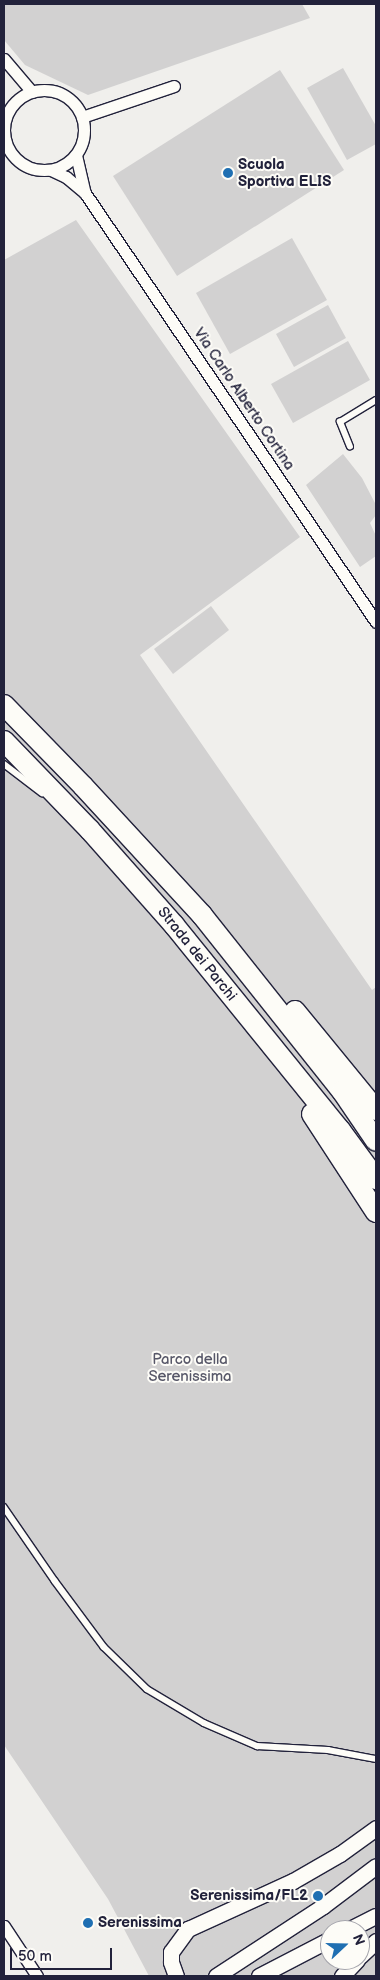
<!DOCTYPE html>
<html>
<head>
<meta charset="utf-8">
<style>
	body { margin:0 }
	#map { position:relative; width:380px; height:1980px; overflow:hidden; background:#f0efec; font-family:"Balsamiq Sans",sans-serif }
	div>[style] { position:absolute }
	.green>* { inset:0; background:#d2d1d1 }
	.roads { filter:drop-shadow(1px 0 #22223b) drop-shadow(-1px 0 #22223b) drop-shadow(0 1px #22223b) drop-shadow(0 -1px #22223b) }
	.lane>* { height:5.5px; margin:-2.75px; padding:0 2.75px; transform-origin:2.75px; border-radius:2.75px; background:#fdfcf7 }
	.street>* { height:11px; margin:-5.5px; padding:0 5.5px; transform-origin:5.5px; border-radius:5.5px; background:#fdfcf7 }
	.street>.ring { margin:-5.5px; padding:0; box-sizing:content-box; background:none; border:11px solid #fdfcf7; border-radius:50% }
	.secondary>* { height:15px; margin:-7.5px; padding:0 7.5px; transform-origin:7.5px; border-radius:7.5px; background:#fdfcf7 }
	.highway>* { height:20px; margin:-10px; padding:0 10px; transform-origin:10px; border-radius:10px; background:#fdfcf7 }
	.dots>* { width:14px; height:14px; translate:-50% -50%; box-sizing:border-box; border:2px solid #fdfcf7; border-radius:50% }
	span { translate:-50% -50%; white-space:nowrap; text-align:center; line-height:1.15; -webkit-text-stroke:4px #fdfcf7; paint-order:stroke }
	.poi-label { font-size:15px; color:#22223b; font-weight:700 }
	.left { translate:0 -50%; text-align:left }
	.right { translate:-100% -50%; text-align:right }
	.street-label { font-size:15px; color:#22223b }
	.park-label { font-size:15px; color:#575768 }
	.frame { position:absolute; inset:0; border:5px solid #22223b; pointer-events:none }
	.north { position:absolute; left:320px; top:1920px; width:50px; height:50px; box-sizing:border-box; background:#fdfcf7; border:1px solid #a5a5ac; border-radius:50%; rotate:69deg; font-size:14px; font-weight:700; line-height:20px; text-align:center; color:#22223b }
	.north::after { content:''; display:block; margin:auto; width:18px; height:22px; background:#1f6fb2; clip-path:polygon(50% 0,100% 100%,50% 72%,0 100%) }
	.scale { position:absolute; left:10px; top:1948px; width:102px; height:22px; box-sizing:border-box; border:2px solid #22223b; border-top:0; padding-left:6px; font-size:15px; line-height:18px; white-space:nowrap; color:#22223b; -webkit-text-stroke:4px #fdfcf7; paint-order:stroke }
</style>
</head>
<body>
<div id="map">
	<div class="green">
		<div style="clip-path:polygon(4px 4px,302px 4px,310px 18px,88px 95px,25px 65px,4px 40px)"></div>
		<div style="clip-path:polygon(343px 68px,376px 126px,376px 144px,347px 160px,307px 88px)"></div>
		<div style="clip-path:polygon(280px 70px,344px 170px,177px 276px,113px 176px)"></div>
		<div style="clip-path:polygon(evenodd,76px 220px,300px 537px,140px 655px,372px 990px,376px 987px,376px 1976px,149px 1976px,108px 1899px,4px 1745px,4px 260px,76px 220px,330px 1930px,360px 1930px,360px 1960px,330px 1960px,330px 1930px)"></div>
		<div style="clip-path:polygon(292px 238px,327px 300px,230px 354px,196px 293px)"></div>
		<div style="clip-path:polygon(328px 305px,346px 338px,294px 367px,276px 334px)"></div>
		<div style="clip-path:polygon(348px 341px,370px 380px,293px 423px,271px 384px)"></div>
		<div style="clip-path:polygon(343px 454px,362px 478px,376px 505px,376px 515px,370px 523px,376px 536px,376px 556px,360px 567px,306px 485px)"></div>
		<div style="clip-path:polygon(211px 606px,229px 630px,173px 674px,154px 649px)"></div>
	</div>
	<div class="roads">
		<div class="lane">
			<div style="left:350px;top:447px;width:27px;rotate:-112deg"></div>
			<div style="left:340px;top:422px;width:42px;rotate:-31.4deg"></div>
			<div style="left:4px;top:764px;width:48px;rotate:37.3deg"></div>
			<div style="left:4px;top:1507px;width:90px;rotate:55.4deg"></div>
			<div style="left:55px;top:1581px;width:82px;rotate:53.4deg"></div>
			<div style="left:104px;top:1647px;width:60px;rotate:44.3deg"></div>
			<div style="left:147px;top:1689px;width:66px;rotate:30.8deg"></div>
			<div style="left:204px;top:1723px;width:58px;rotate:23.5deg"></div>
			<div style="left:257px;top:1746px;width:71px;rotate:3.2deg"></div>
			<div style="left:328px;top:1750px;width:49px;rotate:10.6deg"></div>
		</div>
		<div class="street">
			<div style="left:4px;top:59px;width:43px;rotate:49.7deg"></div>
			<div class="ring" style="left:4px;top:90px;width:69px;height:69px"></div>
			<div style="left:82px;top:117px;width:97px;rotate:-18.6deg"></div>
			<div style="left:76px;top:155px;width:39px;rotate:77deg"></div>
			<div style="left:51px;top:170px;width:17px;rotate:25deg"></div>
			<div style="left:66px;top:177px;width:25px;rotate:40deg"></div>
			<div style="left:85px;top:193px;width:518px;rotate:55.85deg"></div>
			<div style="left:4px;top:1926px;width:60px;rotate:56.6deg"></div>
		</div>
		<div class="secondary">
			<div style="left:348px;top:1930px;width:31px;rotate:-27deg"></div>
			<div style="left:360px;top:1956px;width:22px;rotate:-43deg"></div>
			<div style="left:176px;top:1976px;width:15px;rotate:-110deg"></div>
			<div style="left:171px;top:1962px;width:10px;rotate:-90deg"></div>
			<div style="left:171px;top:1952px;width:29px;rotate:-54deg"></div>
			<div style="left:188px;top:1929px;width:115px;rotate:-24.6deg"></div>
			<div style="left:293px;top:1881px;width:54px;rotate:-29.9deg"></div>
			<div style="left:340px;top:1854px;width:44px;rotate:-35.8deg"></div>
			<div style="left:216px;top:1976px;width:128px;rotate:-33.2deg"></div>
			<div style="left:323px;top:1906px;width:66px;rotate:-37deg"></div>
			<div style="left:259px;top:1976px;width:80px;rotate:-27.5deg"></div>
			<div style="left:342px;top:1976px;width:22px;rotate:-47deg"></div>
		</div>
		<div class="highway">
			<div style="left:4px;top:705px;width:113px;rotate:45.7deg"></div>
			<div style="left:83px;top:786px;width:176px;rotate:47.3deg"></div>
			<div style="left:202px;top:915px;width:225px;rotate:51.5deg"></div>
			<div style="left:342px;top:1091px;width:60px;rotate:55.8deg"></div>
			<div style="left:4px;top:741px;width:124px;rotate:46deg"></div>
			<div style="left:90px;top:830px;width:127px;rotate:48.5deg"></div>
			<div style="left:174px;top:925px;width:264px;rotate:51deg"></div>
			<div style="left:340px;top:1130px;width:61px;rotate:53.7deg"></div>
			<div style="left:295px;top:1011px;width:128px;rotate:50.7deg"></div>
			<div style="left:312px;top:1114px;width:117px;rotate:56.9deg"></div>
		</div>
	</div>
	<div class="dots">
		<div style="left:228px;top:173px;background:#1f6fb2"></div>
		<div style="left:318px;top:1896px;background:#1f6fb2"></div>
		<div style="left:88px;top:1923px;background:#1f6fb2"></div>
	</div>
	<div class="poi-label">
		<span class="left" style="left:238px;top:173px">Scuola<br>Sportiva ELIS</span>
		<span class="right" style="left:308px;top:1896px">Serenissima/FL2</span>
		<span class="left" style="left:98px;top:1923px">Serenissima</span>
	</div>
	<div class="street-label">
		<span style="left:244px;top:399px;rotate:56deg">Via Carlo Alberto Cortina</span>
		<span style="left:197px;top:954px;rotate:51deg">Strada dei Parchi</span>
	</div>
	<div class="park-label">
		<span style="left:190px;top:1368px">Parco della<br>Serenissima</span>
	</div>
	<div class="frame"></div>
	<div class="north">N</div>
	<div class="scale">50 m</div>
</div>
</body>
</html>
